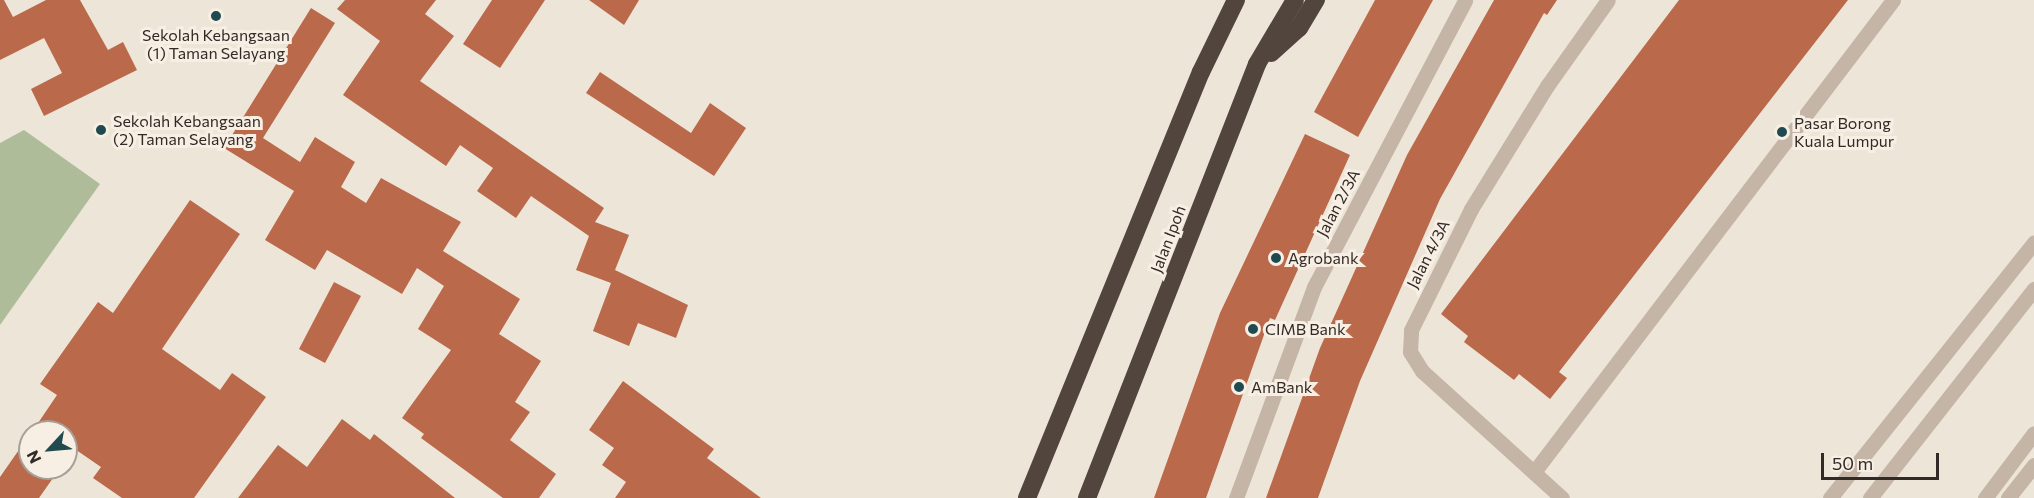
<!DOCTYPE html>
<html>
<head>
<meta charset="utf-8">
<style>
	body { margin:0 }
	#map { position:relative; width:2034px; height:498px; overflow:hidden; background:#eee5d9; font-family:Commissioner,sans-serif }
	div>[style] { position:absolute }
	.green>* { inset:0; background:#afbc9a }
	.building>* { inset:0; background:#ba694b }
	.street>* { height:15px; margin:-7.5px; padding:0 7.5px; transform-origin:7.5px; border-radius:7.5px; background:#c5b5a6 }
	.highway>* { height:18px; margin:-9px; padding:0 9px; transform-origin:9px; border-radius:9px; background:#52453e }
	.dots>* { width:16px; height:16px; translate:-50% -50%; box-sizing:border-box; border:3px solid #f7efe4; border-radius:50% }
	span { translate:-50% -50%; white-space:nowrap; text-align:center; line-height:1.15; -webkit-text-stroke:6px #f7efe4; paint-order:stroke }
	.poi-label { font-size:16px; color:#322a26 }
	.left { translate:0 -50%; text-align:left }
	.street-label { font-size:16px; color:#322a26 }
	.north { position:absolute; left:18px; top:420px; width:60px; height:60px; box-sizing:border-box; background:#f7efe4; border:2px solid #a8a098; border-radius:50%; rotate:244deg; font-size:16px; font-weight:700; line-height:24px; text-align:center; color:#322a26 }
	.north::after { content:''; display:block; margin:auto; width:21px; height:27px; background:#204a4f; clip-path:polygon(50% 0,100% 100%,50% 72%,0 100%) }
	.scale { position:absolute; left:1821px; top:453px; width:118px; height:27px; box-sizing:border-box; border:3px solid #322a26; border-top:0; padding-left:8px; font-size:18px; line-height:21px; white-space:nowrap; color:#322a26; -webkit-text-stroke:4px #f7efe4; paint-order:stroke }
</style>
</head>
<body>
<div id="map">
	<div class="green">
		<div style="clip-path:polygon(24px 130px,100px 184px,0 325px,0 143px)"></div>
	</div>
	<div class="building">
		<div style="clip-path:polygon(0 0,4px 0,13px 17px,46px 0,80px 0,108px 50px,123px 42px,137px 70px,44px 116px,31px 89px,62px 73px,44px 38px,0 60px)"></div>
		<div style="clip-path:polygon(345px 0,436px 0,425px 14px,454px 36px,420px 81px,604px 208px,595px 222px,629px 235px,615px 270px,688px 305px,676px 338px,638px 323px,629px 346px,593px 331px,611px 283px,576px 270px,589px 236px,531px 196px,516px 218px,477px 191px,493px 168px,460px 145px,446px 166px,343px 95px,380px 41px,337px 9px)"></div>
		<div style="clip-path:polygon(492px 0,545px 0,500px 68px,463px 44px)"></div>
		<div style="clip-path:polygon(589px 0,639px 0,624px 25px)"></div>
		<div style="clip-path:polygon(1375px 0,1433px 0,1358px 137px,1314px 112px)"></div>
		<div style="clip-path:polygon(1494px 0,1557px 0,1547px 15px,1544px 13px,1440px 199px,1360px 381px,1318px 498px,1266px 498px,1320px 348px,1407px 155px)"></div>
		<div style="clip-path:polygon(1679px 0,1848px 0,1559px 372px,1567px 378px,1550px 399px,1519px 374px,1514px 380px,1464px 342px,1468px 336px,1441px 314px)"></div>
		<div style="clip-path:polygon(311px 8px,335px 23px,263px 138px,300px 162px,315px 137px,355px 162px,341px 187px,366px 203px,381px 178px,461px 222px,443px 251px,520px 299px,499px 334px,541px 361px,515px 402px,530px 412px,510px 440px,556px 474px,539px 498px,503px 498px,421px 438px,424px 434px,402px 418px,451px 350px,418px 329px,444px 286px,417px 268px,402px 294px,327px 250px,315px 270px,265px 240px,294px 191px,224px 148px)"></div>
		<div style="clip-path:polygon(600px 72px,691px 133px,710px 103px,746px 128px,714px 176px,586px 93px)"></div>
		<div style="clip-path:polygon(1305px 134px,1350px 155px,1275px 320px,1270px 318px,1206px 498px,1154px 498px,1220px 313px)"></div>
		<div style="clip-path:polygon(190px 200px,240px 234px,162px 349px,220px 390px,232px 373px,266px 397px,194px 498px,122px 498px,93px 478px,101px 467px,66px 443px,66px 432px,32px 432px,57px 395px,40px 384px,98px 302px,113px 313px)"></div>
		<div style="clip-path:polygon(334px 282px,361px 296px,325px 363px,299px 349px)"></div>
		<div style="clip-path:polygon(623px 381px,714px 449px,707px 458px,761px 498px,615px 498px,626px 482px,602px 465px,614px 448px,589px 430px)"></div>
		<div style="clip-path:polygon(342px 419px,370px 440px,374px 434px,455px 498px,238px 498px,278px 445px,307px 467px)"></div>
		<div style="clip-path:polygon(30px 434px,30px 468px,60px 468px,39px 498px,0 498px,0 477px)"></div>
	</div>
	<div class="street">
		<div style="left:1534px;top:472px;width:593px;rotate:-52.74deg"></div>
		<div style="left:1236px;top:498px;width:225px;rotate:-69.7deg"></div>
		<div style="left:1314px;top:287px;width:324px;rotate:-62.2deg"></div>
		<div style="left:1562px;top:498px;width:189px;rotate:-137.8deg"></div>
		<div style="left:1422px;top:371px;width:22px;rotate:-122deg"></div>
		<div style="left:1410px;top:352px;width:22px;rotate:-87deg"></div>
		<div style="left:1411px;top:330px;width:135px;rotate:-63.6deg"></div>
		<div style="left:1471px;top:209px;width:145px;rotate:-58.3deg"></div>
		<div style="left:1547px;top:86px;width:105px;rotate:-54.7deg"></div>
		<div style="left:1830px;top:498px;width:327px;rotate:-51.4deg"></div>
		<div style="left:1870px;top:498px;width:266px;rotate:-51.9deg"></div>
		<div style="left:1985px;top:498px;width:81px;rotate:-53deg"></div>
		<div style="left:2008px;top:498px;width:42px;rotate:-51.8deg"></div>
	</div>
	<div class="highway">
		<div style="left:1271px;top:53px;width:38px;rotate:-42deg"></div>
		<div style="left:1299px;top:28px;width:33px;rotate:-59deg"></div>
		<div style="left:1027px;top:498px;width:460px;rotate:-67.8deg"></div>
		<div style="left:1201px;top:72px;width:80px;rotate:-64.1deg"></div>
		<div style="left:1087px;top:498px;width:466px;rotate:-68.6deg"></div>
		<div style="left:1257px;top:64px;width:74px;rotate:-59.3deg"></div>
	</div>
	<div class="dots">
		<div style="left:216px;top:16px;background:#204a4f"></div>
		<div style="left:101px;top:130px;background:#204a4f"></div>
		<div style="left:1782px;top:132px;background:#204a4f"></div>
		<div style="left:1276px;top:258px;background:#204a4f"></div>
		<div style="left:1253px;top:329px;background:#204a4f"></div>
		<div style="left:1239px;top:387px;background:#204a4f"></div>
	</div>
	<div class="poi-label">
		<span style="left:216px;top:44px">Sekolah Kebangsaan<br>(1) Taman Selayang</span>
		<span class="left" style="left:113px;top:130px">Sekolah Kebangsaan<br>(2) Taman Selayang</span>
		<span class="left" style="left:1794px;top:132px">Pasar Borong<br>Kuala Lumpur</span>
		<span class="left" style="left:1288px;top:258px">Agrobank</span>
		<span class="left" style="left:1265px;top:329px">CIMB Bank</span>
		<span class="left" style="left:1251px;top:387px">AmBank</span>
	</div>
	<div class="street-label">
		<span style="left:1338px;top:203px;rotate:-62deg">Jalan 2/3A</span>
		<span style="left:1168px;top:239px;rotate:-69deg">Jalan Ipoh</span>
		<span style="left:1428px;top:254px;rotate:-63deg">Jalan 4/3A</span>
	</div>
	<div class="north">N</div>
	<div class="scale">50 m</div>
</div>
</body>
</html>
